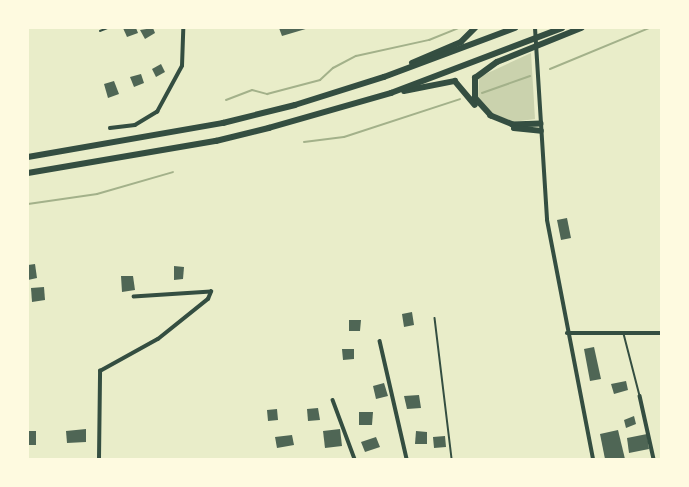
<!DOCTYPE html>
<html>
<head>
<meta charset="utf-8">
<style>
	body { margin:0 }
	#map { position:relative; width:689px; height:487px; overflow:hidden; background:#e9edc9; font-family:"PT Sans Narrow",sans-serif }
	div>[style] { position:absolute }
	.green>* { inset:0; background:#cad2ad }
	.stream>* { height:2px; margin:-1px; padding:0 1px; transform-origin:1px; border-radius:1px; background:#a3b18a }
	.building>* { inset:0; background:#4f6655 }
	.service>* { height:1.5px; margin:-0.75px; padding:0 0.75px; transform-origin:0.75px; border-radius:0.75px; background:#344e41 }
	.minor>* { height:3.5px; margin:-1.75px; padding:0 1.75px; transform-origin:1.75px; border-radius:1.75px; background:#344e41 }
	.tertiary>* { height:4px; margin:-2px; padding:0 2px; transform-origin:2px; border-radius:2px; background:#344e41 }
	.trunk>* { height:5.5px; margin:-2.75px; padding:0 2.75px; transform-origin:2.75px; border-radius:2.75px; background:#344e41 }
	span { translate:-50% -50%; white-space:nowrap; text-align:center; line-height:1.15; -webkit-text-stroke:3px #fefae0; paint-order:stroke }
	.frame { position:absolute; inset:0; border:29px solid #fefae0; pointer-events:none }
</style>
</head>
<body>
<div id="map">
	<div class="green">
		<div style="clip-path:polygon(531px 53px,535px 119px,513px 122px,488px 111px,478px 98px,479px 77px)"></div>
	</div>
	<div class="stream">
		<div style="left:550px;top:69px;width:107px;rotate:-22.5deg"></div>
		<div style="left:482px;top:93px;width:51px;rotate:-19.5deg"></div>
		<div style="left:226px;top:100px;width:28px;rotate:-21deg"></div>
		<div style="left:252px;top:90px;width:16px;rotate:15deg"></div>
		<div style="left:267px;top:94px;width:55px;rotate:-14.8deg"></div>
		<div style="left:320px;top:80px;width:18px;rotate:-43deg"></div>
		<div style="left:333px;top:68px;width:26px;rotate:-28deg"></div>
		<div style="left:356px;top:56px;width:75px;rotate:-12.4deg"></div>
		<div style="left:429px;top:40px;width:31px;rotate:-22deg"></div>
		<div style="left:304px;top:142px;width:40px;rotate:-7.1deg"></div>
		<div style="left:344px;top:137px;width:122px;rotate:-18.1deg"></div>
		<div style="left:28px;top:204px;width:70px;rotate:-8.2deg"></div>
		<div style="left:97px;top:194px;width:79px;rotate:-16.1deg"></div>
	</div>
	<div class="building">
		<div style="clip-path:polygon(123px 28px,136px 28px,138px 33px,127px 37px)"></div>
		<div style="clip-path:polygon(153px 28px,155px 33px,145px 39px,140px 30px)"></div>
		<div style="clip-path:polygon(279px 28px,309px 28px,282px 36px)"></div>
		<div style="clip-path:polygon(161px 64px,165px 72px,156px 77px,152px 69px)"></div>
		<div style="clip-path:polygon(141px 74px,144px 83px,134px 87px,130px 77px)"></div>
		<div style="clip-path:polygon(114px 81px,119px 94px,108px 98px,104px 84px)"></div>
		<div style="clip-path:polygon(567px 218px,571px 238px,561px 240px,557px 220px)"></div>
		<div style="clip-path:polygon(35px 264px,37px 278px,28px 280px,28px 265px)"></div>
		<div style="clip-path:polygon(174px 266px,184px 267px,183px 279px,174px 280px)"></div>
		<div style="clip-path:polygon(121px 276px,133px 276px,135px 290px,122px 292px)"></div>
		<div style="clip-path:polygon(44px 287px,45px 300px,32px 302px,31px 288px)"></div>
		<div style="clip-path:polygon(412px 312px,414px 325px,404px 327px,402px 314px)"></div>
		<div style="clip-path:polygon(349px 320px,361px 320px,360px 331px,349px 331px)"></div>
		<div style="clip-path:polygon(594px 347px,601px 379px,590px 381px,584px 349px)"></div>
		<div style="clip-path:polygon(342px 349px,354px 349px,354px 359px,343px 360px)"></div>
		<div style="clip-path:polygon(626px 381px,628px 390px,614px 394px,611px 384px)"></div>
		<div style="clip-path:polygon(384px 383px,388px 396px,376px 399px,373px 386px)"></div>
		<div style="clip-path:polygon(419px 395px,421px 408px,407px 409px,404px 396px)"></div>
		<div style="clip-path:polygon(318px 408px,320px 420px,308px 421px,307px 409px)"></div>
		<div style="clip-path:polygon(277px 409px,278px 420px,268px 421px,267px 410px)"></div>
		<div style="clip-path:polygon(359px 412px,373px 412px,372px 425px,359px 425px)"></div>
		<div style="clip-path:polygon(634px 416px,636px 424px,626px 428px,624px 420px)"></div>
		<div style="clip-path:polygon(86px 429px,86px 442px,67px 443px,66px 431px)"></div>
		<div style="clip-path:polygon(340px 429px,342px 446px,325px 448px,323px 431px)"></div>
		<div style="clip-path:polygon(618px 430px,625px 459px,605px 459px,600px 434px)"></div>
		<div style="clip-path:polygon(28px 431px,36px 431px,36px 445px,28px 445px)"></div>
		<div style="clip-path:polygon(416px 431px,427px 432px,427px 444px,415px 444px)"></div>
		<div style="clip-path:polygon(647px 434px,649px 449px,629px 453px,627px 438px)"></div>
		<div style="clip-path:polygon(292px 435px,294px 445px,277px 448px,275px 437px)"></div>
		<div style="clip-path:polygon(445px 436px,446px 447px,434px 448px,433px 437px)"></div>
		<div style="clip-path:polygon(376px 437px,380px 447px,365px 452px,361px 442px)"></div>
	</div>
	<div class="service">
		<div style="left:100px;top:31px;width:9px;rotate:-21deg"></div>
		<div style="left:435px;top:318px;width:142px;rotate:83.1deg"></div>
		<div style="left:624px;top:334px;width:64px;rotate:75.5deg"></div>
	</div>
	<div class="minor">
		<div style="left:110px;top:128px;width:25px;rotate:-7deg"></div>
		<div style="left:135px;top:125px;width:26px;rotate:-31deg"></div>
		<div style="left:157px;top:112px;width:52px;rotate:-61.5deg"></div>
		<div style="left:182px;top:66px;width:38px;rotate:-88deg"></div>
		<div style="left:567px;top:333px;width:94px"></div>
		<div style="left:380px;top:341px;width:121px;rotate:77.1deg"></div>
		<div style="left:640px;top:396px;width:65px;rotate:77.5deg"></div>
		<div style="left:333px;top:400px;width:63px;rotate:69.6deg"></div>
		<div style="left:99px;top:459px;width:88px;rotate:-89.3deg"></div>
		<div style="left:100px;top:371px;width:66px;rotate:-28.9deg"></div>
		<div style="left:158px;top:339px;width:64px;rotate:-38.7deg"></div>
		<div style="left:208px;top:299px;width:8px;rotate:-67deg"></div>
		<div style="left:211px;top:292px;width:77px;rotate:176.3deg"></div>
	</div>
	<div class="tertiary">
		<div style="left:535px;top:28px;width:192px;rotate:86.4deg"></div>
		<div style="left:547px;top:220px;width:243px;rotate:79.1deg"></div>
	</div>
	<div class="trunk">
		<div style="left:412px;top:63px;width:53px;rotate:-23.2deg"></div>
		<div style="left:461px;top:42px;width:20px;rotate:-45deg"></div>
		<div style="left:404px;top:91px;width:52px;rotate:-11.1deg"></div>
		<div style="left:455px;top:81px;width:31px;rotate:50deg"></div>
		<div style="left:541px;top:124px;width:28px;rotate:178deg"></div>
		<div style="left:513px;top:125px;width:24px;rotate:-158deg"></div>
		<div style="left:491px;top:116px;width:24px;rotate:-132deg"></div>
		<div style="left:475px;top:98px;width:20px;rotate:-90deg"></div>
		<div style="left:475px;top:78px;width:27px;rotate:-36deg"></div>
		<div style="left:497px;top:62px;width:91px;rotate:-22deg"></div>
		<div style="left:514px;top:128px;width:27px;rotate:6deg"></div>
		<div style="left:28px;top:157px;width:198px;rotate:-9.9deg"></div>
		<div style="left:223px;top:123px;width:74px;rotate:-14deg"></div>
		<div style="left:295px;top:105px;width:93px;rotate:-17.5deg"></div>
		<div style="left:384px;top:77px;width:140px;rotate:-20.5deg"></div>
		<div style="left:28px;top:173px;width:191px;rotate:-9.7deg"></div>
		<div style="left:216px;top:141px;width:55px;rotate:-13.8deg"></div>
		<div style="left:269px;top:128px;width:127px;rotate:-16deg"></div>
		<div style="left:391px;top:93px;width:183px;rotate:-20.8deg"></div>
	</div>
	<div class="frame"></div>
</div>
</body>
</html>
